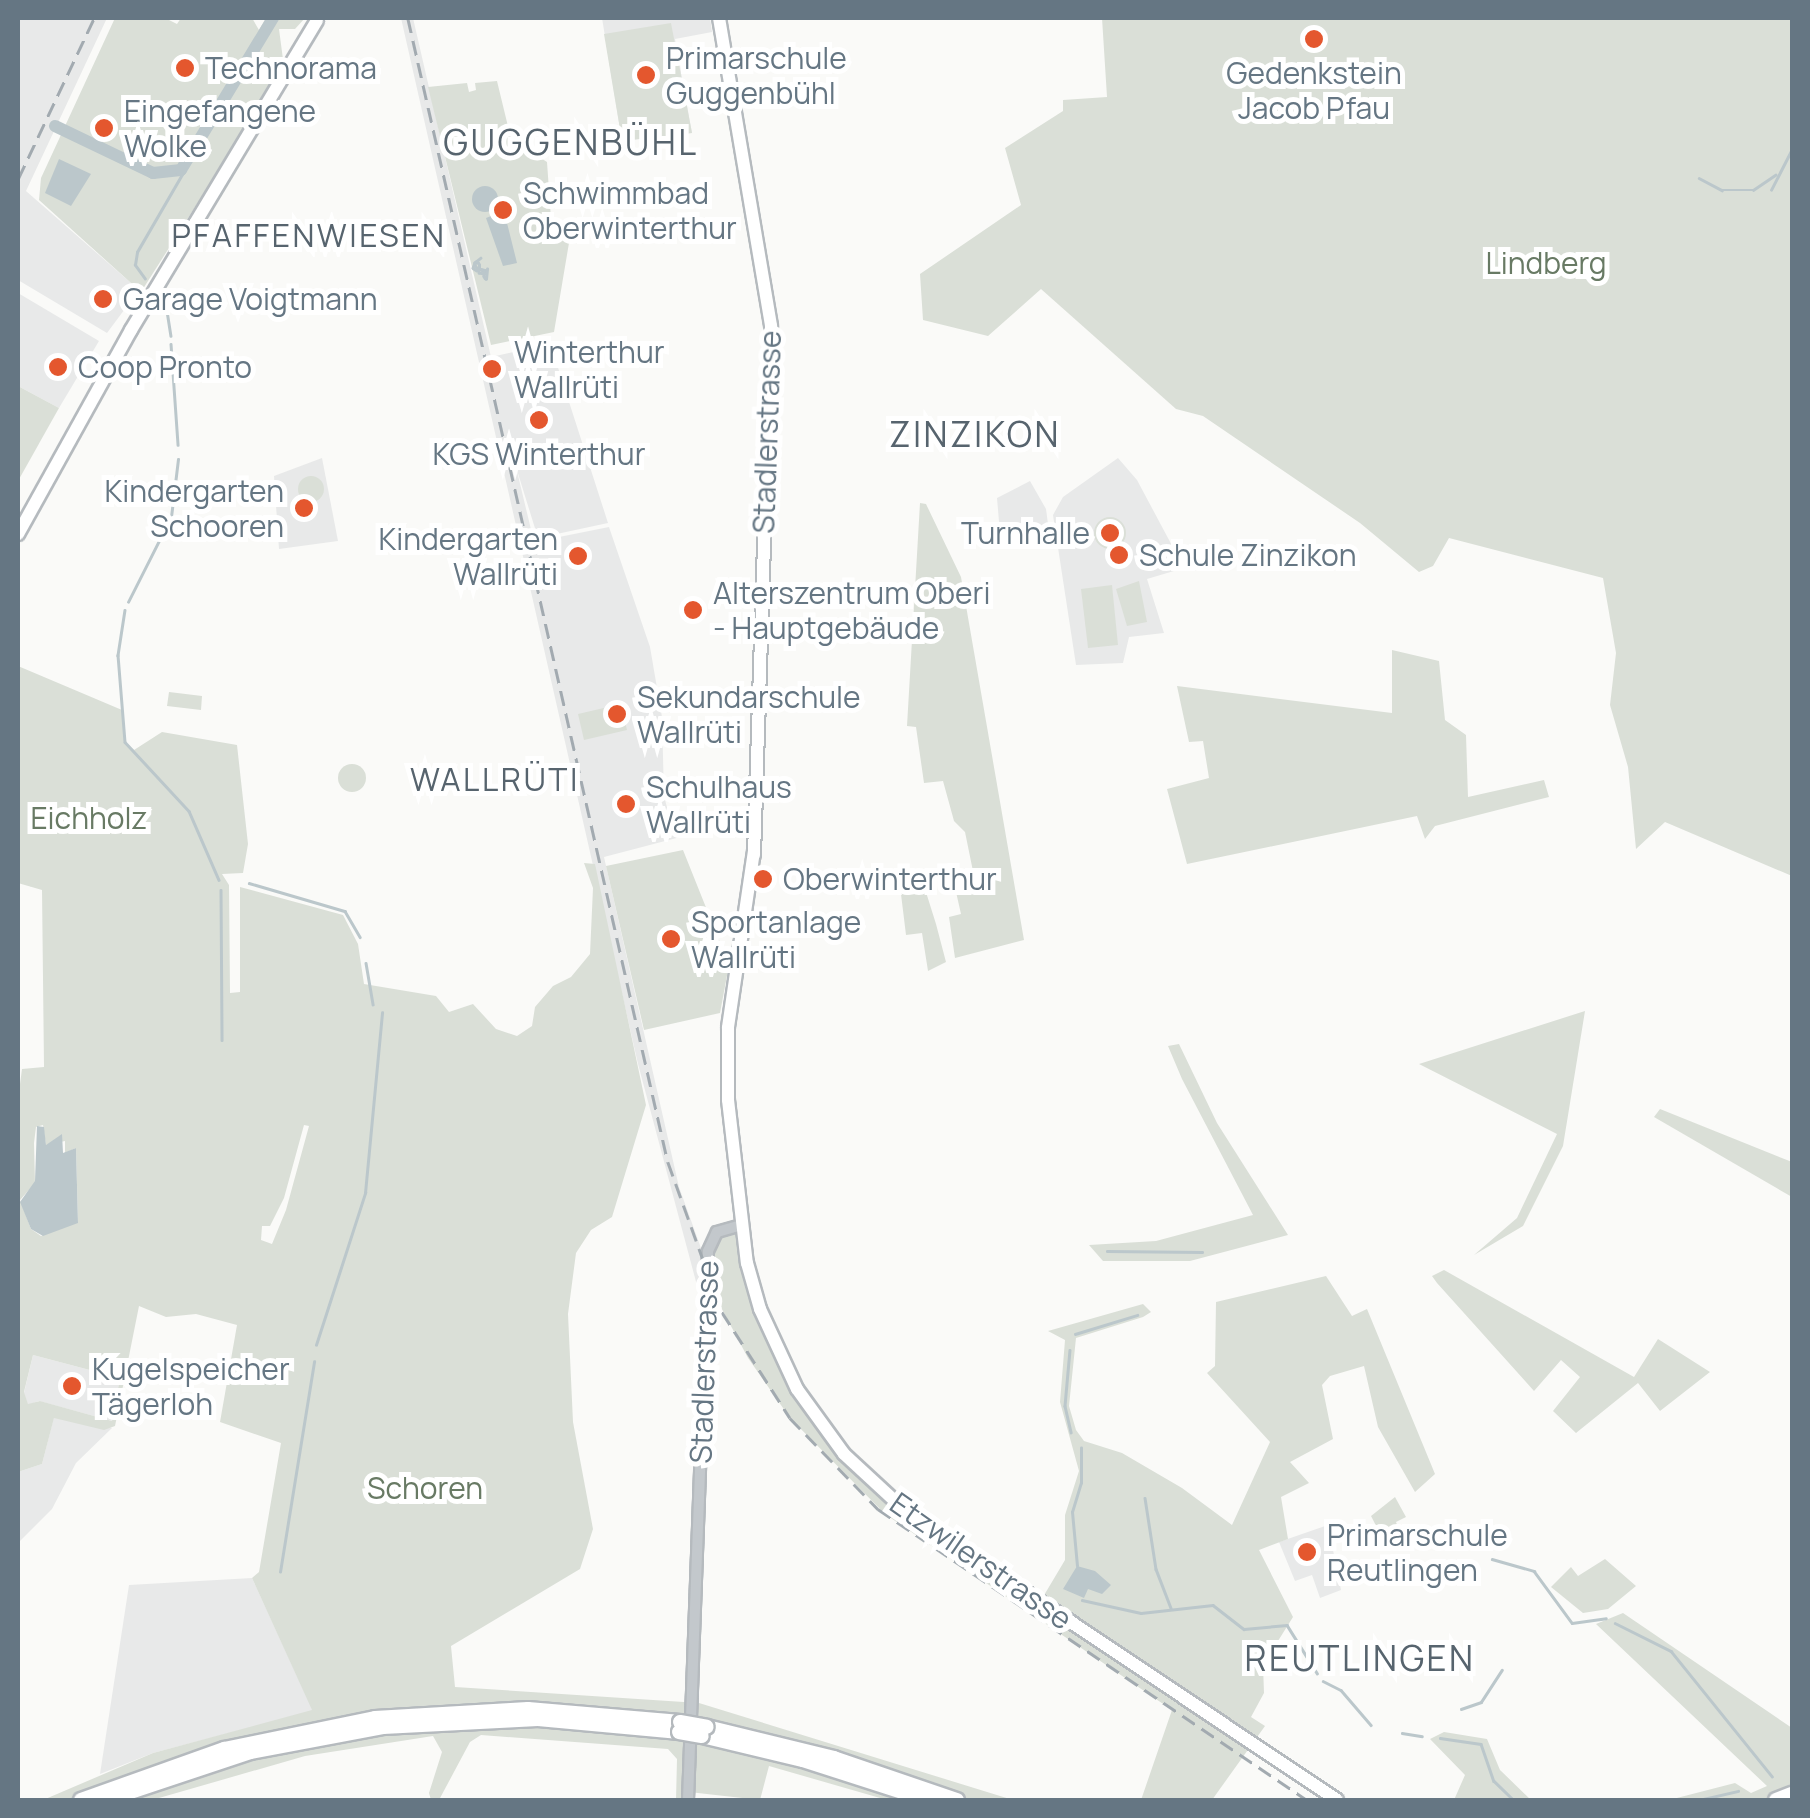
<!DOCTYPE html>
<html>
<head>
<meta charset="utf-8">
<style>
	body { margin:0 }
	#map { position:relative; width:1810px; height:1818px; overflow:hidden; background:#fafaf8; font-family:Manrope,sans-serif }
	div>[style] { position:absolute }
	.built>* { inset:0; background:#e8e9e9 }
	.green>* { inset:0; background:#dadfd7 }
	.round { border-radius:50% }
	.water>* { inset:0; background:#bbc7cb }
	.stream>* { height:2.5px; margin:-1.25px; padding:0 1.25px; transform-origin:1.25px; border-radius:1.25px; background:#bbc7cb }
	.river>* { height:12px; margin:-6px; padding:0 6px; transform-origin:6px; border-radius:6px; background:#bbc7cb }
	.roads { filter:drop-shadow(2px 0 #b5babe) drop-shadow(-2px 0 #b5babe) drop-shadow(0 2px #b5babe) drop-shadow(0 -2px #b5babe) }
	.minor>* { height:10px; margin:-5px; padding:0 5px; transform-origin:5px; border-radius:5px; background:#c3c8cc }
	.major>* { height:12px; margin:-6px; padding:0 6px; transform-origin:6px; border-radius:6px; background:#fff }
	.highway>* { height:14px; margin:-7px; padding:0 7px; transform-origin:7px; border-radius:7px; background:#fff }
	.rail>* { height:2.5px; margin-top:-1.25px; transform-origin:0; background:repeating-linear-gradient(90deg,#a2aab0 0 15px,transparent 0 23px) }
	.bridges { filter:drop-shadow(2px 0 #b4b9bd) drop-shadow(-2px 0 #b4b9bd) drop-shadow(0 2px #b4b9bd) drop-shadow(0 -2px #b4b9bd) }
	.highway-bridge>* { height:14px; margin:-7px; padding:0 7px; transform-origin:7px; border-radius:7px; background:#fff }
	.dots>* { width:28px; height:28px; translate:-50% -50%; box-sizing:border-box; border:5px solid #fff; border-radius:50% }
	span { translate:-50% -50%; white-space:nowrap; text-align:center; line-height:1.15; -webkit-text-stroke:10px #fff; paint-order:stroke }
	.poi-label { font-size:30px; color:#657683 }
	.left { translate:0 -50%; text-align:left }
	.right { translate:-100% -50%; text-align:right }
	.park-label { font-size:30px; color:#687a64 }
	.street-label { font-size:30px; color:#657683 }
	.neighbourhood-label { font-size:32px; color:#57646e; letter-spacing:2.5px }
	.quarter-label { font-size:35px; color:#57646e; letter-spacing:2.5px }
	.frame { position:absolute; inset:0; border:20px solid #657683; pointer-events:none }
</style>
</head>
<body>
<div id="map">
	<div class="built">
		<div style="clip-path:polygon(18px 18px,107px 18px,26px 191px,139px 290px,107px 333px,18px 280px)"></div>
		<div style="clip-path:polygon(401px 18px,413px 18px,491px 357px,544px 345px,552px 349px,608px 523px,538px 538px,516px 467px,534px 542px,609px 527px,650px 647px,662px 717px,664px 796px,669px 815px,688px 835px,604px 857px,679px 1187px,711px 1276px,703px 1308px,638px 1064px)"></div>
		<div style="clip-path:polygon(602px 18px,710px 18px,712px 32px,675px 39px,692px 133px,622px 141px)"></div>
		<div style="clip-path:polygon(18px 293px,99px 341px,59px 408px,18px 386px)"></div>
		<div style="clip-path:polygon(322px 458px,338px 541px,279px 549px,274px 476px)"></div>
		<div style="clip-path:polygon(1118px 458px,1137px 480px,1184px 568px,1147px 579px,1164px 633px,1129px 637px,1123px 663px,1076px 665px,1053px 515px,1063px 497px)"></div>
		<div style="clip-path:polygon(1030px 481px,1046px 509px,1050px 539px,1001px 545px,997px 498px)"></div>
		<div style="clip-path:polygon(33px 1355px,120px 1378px,112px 1421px,39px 1401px,28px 1405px,24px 1393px)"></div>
		<div style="clip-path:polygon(54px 1417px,112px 1428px,76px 1463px,52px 1509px,18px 1543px,18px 1472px,42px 1464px)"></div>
		<div style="clip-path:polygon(1328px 1525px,1341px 1590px,1320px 1598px,1312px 1575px,1295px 1581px,1279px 1542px)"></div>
		<div style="clip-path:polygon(252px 1578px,313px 1711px,153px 1753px,100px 1774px,129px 1585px)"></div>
	</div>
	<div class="green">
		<div style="clip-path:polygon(115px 18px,165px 18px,177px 24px,181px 18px,252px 18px,259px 30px,266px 18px,305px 18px,295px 29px,279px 29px,284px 67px,141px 292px,39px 200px,41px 178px)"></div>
		<div style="clip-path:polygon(1102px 18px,1792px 18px,1792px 876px,1665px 822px,1636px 849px,1628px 767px,1610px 705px,1616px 653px,1603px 578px,1449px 538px,1433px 566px,1419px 572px,1360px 523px,1203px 416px,1176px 409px,1041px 289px,988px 336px,923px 320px,920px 274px,1021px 205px,1005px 148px,1063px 111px,1063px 100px,1107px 97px)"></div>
		<div style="clip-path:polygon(671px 23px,692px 133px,622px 141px,604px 34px)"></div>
		<div style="clip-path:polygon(497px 81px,511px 139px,547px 162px,552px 233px,570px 237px,554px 332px,491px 345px,428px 87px,467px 83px,469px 92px,476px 90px,475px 83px)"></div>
		<div style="clip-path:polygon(18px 386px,59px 408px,18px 481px)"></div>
		<div class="round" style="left:298px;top:476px;width:26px;height:26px"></div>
		<div style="clip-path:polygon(920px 503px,926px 504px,961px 577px,1024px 940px,955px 958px,949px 917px,961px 914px,956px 892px,976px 886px,965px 832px,954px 821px,943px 781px,924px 783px,916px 727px,907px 726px)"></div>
		<div class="round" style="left:1094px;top:517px;width:32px;height:32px"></div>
		<div style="clip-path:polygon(1139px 581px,1147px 622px,1127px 626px,1116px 589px)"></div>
		<div style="clip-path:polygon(1112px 585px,1118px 645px,1088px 648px,1081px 589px)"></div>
		<div style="clip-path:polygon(1392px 650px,1439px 661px,1445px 720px,1466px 735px,1468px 797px,1544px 780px,1549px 797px,1435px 826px,1425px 839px,1417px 816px,1187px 864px,1167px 789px,1209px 778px,1203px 741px,1189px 742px,1177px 686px,1392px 713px)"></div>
		<div style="clip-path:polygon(evenodd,18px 666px,122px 710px,125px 742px,134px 750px,162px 732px,237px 745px,248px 844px,243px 873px,222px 874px,229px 885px,230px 993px,240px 992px,240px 887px,343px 915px,358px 944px,364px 984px,436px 996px,449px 1012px,473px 1004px,496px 1029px,517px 1036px,532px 1026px,535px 1007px,553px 986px,571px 977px,590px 954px,593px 888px,584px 863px,595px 864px,646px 1105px,612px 1217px,591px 1230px,576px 1253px,568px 1314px,573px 1422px,593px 1529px,580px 1569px,451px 1646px,455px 1687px,699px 1703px,1013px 1800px,887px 1800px,769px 1766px,760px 1800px,689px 1792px,688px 1800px,676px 1800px,677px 1759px,668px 1749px,481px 1735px,470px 1742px,439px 1800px,431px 1800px,429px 1793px,442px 1752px,433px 1736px,305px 1756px,152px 1800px,43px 1800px,153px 1753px,312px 1710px,252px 1578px,259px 1572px,281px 1443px,220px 1422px,237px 1325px,196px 1314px,166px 1317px,139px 1306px,115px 1426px,104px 1430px,54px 1418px,42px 1464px,18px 1472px,18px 1099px,22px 1069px,44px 1067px,42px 890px,18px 883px,18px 666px,43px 1125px,46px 1145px,65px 1141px,65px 1153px,76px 1148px,78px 1222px,41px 1236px,31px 1229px,20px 1200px,35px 1183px,34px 1143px,36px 1127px,43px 1125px,18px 666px,304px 1125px,309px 1126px,286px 1210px,272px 1244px,261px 1240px,262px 1226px,270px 1226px,284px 1198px,304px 1125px,18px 666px,33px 1355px,120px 1378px,112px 1421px,40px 1401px,28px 1404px,24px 1392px,33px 1355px)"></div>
		<div style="clip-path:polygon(169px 692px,202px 696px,201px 710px,167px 706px)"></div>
		<div style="clip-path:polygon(621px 704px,627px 730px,584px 740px,578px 714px)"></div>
		<div class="round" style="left:338px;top:764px;width:28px;height:28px"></div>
		<div style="clip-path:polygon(683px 850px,729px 965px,720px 1013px,644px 1030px,606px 866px)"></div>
		<div style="clip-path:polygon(900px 886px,925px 889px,936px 924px,946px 962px,928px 971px,922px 933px,906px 935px)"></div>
		<div style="clip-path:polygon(1585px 1011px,1563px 1146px,1523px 1226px,1474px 1255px,1517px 1218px,1557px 1134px,1419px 1064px)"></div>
		<div style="clip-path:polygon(1179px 1044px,1217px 1123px,1288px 1235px,1190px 1261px,1103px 1261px,1089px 1245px,1156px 1241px,1253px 1215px,1182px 1079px,1168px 1046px)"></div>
		<div style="clip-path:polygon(1660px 1109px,1792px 1162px,1792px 1197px,1654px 1117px)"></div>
		<div style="clip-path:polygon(741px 1225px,774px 1343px,859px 1470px,1040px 1602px,1065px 1560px,1065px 1515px,1079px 1471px,1060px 1402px,1065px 1340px,1048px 1331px,1143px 1304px,1151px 1312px,1143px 1317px,1076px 1338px,1069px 1406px,1076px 1430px,1084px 1441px,1122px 1453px,1182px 1488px,1232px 1525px,1270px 1442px,1207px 1373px,1215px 1366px,1216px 1302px,1326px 1276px,1352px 1316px,1367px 1309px,1435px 1474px,1415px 1492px,1378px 1427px,1364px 1366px,1330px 1376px,1322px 1385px,1333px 1439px,1290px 1462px,1309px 1483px,1281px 1497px,1288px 1539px,1259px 1550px,1293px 1617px,1263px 1665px,1264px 1693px,1251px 1717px,1265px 1726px,1212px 1800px,1141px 1800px,1172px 1710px,885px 1514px,790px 1418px,748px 1358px,707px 1281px,713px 1237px)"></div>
		<div style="clip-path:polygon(1444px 1270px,1634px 1377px,1658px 1339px,1710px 1372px,1660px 1411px,1638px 1383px,1576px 1433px,1553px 1411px,1580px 1377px,1561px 1360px,1534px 1391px,1437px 1283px,1432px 1276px)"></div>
		<div style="clip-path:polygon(1395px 1497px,1406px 1517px,1396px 1522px,1402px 1538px,1386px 1545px,1371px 1516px)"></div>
		<div style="clip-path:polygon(1605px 1559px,1636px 1586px,1608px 1609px,1583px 1613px,1551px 1587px,1571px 1567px,1578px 1576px)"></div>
		<div style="clip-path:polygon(1623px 1613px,1792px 1728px,1792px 1800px,1669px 1800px,1735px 1783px,1751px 1793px,1767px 1786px,1596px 1624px)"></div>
		<div style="clip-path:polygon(1444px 1732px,1487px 1739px,1500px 1770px,1531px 1800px,1454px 1800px,1465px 1775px,1430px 1739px)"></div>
	</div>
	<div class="water">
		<div style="clip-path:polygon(59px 159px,91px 174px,71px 206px,45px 193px)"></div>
		<div class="round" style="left:472px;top:186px;width:26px;height:26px"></div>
		<div style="clip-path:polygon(504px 211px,517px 263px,503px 266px,486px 218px)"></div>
		<div style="clip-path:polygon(37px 1126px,44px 1127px,46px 1145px,62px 1134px,63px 1153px,76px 1148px,78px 1223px,43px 1236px,31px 1229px,20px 1202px,35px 1181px)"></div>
		<div style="clip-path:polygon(1077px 1566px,1095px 1571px,1111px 1585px,1102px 1594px,1088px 1589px,1084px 1598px,1063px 1589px)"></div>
	</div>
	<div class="stream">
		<div style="left:1699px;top:178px;width:26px;rotate:28deg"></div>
		<div style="left:1722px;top:190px;width:31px"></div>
		<div style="left:1753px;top:190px;width:27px;rotate:-34deg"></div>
		<div style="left:1771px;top:190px;width:46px;rotate:-62.9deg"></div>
		<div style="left:481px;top:258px;width:6px;rotate:141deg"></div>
		<div style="left:476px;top:262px;width:1px;rotate:135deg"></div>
		<div style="left:475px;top:263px;width:2px;rotate:90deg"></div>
		<div style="left:475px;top:265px;width:4px;rotate:56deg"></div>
		<div style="left:477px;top:268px;width:1px;rotate:45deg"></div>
		<div style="left:478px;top:269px;width:3px"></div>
		<div style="left:481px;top:269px;width:4px;rotate:14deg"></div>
		<div style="left:485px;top:270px;width:3px;rotate:90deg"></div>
		<div style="left:485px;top:273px;width:1px;rotate:135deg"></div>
		<div style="left:484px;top:274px;width:5px;rotate:-169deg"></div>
		<div style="left:479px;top:273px;width:3px;rotate:-108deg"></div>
		<div style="left:478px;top:270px;width:1px;rotate:-45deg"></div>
		<div style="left:479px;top:269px;width:4px;rotate:-90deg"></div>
		<div style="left:479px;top:265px;width:2px;rotate:-117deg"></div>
		<div style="left:478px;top:263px;width:3px;rotate:180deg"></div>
		<div style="left:475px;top:263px;width:5px;rotate:112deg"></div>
		<div style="left:473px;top:268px;width:4px;rotate:34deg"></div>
		<div style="left:476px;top:270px;width:2px"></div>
		<div style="left:478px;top:270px;width:1px;rotate:-45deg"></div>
		<div style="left:479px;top:269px;width:2px"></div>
		<div style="left:481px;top:269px;width:1px;rotate:45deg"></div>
		<div style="left:482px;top:270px;width:2px;rotate:27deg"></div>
		<div style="left:484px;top:271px;width:5px;rotate:90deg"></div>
		<div style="left:484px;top:276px;width:2px;rotate:63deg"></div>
		<div style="left:485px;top:278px;width:1px;rotate:45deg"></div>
		<div style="left:486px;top:279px;width:10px;rotate:-84deg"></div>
		<div style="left:145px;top:279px;width:17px;rotate:-126deg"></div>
		<div style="left:135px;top:265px;width:13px;rotate:-81deg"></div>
		<div style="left:137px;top:252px;width:102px;rotate:-59.9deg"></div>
		<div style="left:167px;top:311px;width:25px;rotate:81deg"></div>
		<div style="left:171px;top:344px;width:101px;rotate:86deg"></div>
		<div style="left:128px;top:602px;width:95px;rotate:-63.2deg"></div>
		<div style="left:171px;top:517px;width:58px;rotate:-83.1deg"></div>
		<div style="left:125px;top:610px;width:46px;rotate:98.8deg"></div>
		<div style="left:118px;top:655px;width:87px;rotate:85.4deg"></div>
		<div style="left:125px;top:742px;width:94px;rotate:47.2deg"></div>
		<div style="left:189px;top:811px;width:75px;rotate:66.5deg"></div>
		<div style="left:249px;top:883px;width:100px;rotate:16.3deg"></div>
		<div style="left:345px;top:911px;width:30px;rotate:60deg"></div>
		<div style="left:221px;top:890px;width:150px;rotate:89.6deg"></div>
		<div style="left:366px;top:963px;width:42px;rotate:80.3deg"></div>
		<div style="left:1107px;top:1251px;width:95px;rotate:0.6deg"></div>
		<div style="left:1075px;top:1334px;width:65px;rotate:-17deg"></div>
		<div style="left:316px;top:1345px;width:160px;rotate:-72.1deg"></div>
		<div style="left:365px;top:1193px;width:181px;rotate:-84.6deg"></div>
		<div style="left:1070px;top:1350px;width:56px;rotate:95.1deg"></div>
		<div style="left:1065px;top:1406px;width:27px;rotate:77deg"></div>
		<div style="left:1145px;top:1498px;width:72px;rotate:81.2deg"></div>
		<div style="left:1156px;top:1569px;width:42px;rotate:69deg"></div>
		<div style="left:1492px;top:1559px;width:44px;rotate:15.9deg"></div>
		<div style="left:1534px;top:1571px;width:64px;rotate:53.8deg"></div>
		<div style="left:1572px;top:1623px;width:34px;rotate:-8deg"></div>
		<div style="left:1077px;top:1566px;width:54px;rotate:-95.3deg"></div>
		<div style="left:1072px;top:1512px;width:30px;rotate:-73deg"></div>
		<div style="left:1081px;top:1483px;width:35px;rotate:-90deg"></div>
		<div style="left:280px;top:1572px;width:213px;rotate:-80.8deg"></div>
		<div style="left:1082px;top:1600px;width:60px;rotate:12.4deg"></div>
		<div style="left:1141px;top:1613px;width:72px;rotate:-6.3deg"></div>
		<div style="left:1213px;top:1605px;width:39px;rotate:38deg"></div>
		<div style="left:1244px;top:1629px;width:43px;rotate:-5.3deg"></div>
		<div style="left:1287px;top:1625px;width:57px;rotate:58deg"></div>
		<div style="left:1615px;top:1623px;width:63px;rotate:26.6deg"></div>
		<div style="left:1671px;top:1651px;width:161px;rotate:51.1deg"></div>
		<div style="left:1323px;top:1681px;width:20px;rotate:27deg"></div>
		<div style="left:1341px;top:1690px;width:46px;rotate:49.4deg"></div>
		<div style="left:1461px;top:1709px;width:21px;rotate:-19deg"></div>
		<div style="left:1481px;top:1702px;width:38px;rotate:-57deg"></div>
		<div style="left:1402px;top:1733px;width:20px;rotate:9deg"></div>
		<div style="left:1440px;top:1738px;width:41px;rotate:8.3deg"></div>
		<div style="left:1481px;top:1744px;width:39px;rotate:71deg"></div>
		<div style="left:1494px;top:1781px;width:28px;rotate:44deg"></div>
		<div style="left:1699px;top:1800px;width:40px;rotate:-13deg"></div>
	</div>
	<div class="river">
		<div style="left:55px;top:126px;width:109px;rotate:25.6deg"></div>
		<div style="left:153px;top:173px;width:28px;rotate:-6deg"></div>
		<div style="left:181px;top:170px;width:178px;rotate:-58.8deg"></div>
	</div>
	<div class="roads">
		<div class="minor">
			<div style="left:688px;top:1800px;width:549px;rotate:-87.91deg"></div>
			<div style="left:708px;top:1251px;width:21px;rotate:-65deg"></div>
			<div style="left:717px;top:1232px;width:25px;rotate:-16deg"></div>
		</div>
		<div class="major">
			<div style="left:719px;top:18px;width:312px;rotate:80.4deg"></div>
			<div style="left:771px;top:326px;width:529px;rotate:91.84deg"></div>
			<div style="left:18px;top:534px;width:233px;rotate:-61deg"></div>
			<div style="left:131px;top:330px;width:361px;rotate:-59deg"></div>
			<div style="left:754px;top:851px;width:179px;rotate:98.4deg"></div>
			<div style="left:728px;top:1028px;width:72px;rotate:90deg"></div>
			<div style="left:728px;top:1100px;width:164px;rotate:83.4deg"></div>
			<div style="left:747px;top:1263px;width:48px;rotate:74.2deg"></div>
			<div style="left:760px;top:1309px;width:88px;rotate:65.2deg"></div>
			<div style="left:797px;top:1389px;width:80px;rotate:54.1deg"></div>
			<div style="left:844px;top:1454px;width:87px;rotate:42.7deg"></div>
			<div style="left:908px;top:1513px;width:516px;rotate:33.78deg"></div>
		</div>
		<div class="highway">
			<div style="left:707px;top:1727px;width:131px;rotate:13.7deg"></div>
			<div style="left:834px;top:1758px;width:130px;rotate:18.9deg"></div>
			<div style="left:702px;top:1736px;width:104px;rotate:13.4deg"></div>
			<div style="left:803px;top:1760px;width:130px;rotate:17.9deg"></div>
			<div style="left:81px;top:1800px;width:152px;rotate:-19.6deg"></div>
			<div style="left:224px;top:1749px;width:154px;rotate:-11.6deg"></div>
			<div style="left:375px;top:1718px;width:153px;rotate:-3.4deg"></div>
			<div style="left:528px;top:1709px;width:153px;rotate:4.9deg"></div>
			<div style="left:106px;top:1800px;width:152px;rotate:-18.4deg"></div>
			<div style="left:250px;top:1752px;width:135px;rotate:-10.6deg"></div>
			<div style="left:383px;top:1727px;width:155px;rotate:-3deg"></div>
			<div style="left:538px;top:1719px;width:142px;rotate:5.3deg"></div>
			<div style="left:1776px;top:1800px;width:17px;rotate:-21deg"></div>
		</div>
	</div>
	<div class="rail">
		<div style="left:408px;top:18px;width:1173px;rotate:77.2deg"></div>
		<div style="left:668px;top:1162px;width:159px;rotate:70.2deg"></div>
		<div style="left:722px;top:1312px;width:126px;rotate:57.3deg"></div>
		<div style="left:790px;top:1418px;width:127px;rotate:46deg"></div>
		<div style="left:878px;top:1509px;width:518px;rotate:34.15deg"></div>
		<div style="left:18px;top:179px;width:178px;rotate:-64.7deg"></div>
	</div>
	<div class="bridges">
		<div class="highway-bridge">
			<div style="left:680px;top:1722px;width:27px;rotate:10deg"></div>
			<div style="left:679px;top:1732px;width:23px;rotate:10deg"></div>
		</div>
	</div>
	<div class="dots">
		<div style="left:1314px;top:39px;background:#e4572e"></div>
		<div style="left:185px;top:68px;background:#e4572e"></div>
		<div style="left:646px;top:75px;background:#e4572e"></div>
		<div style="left:104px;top:128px;background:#e4572e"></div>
		<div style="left:503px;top:210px;background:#e4572e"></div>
		<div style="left:103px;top:299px;background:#e4572e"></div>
		<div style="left:58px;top:367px;background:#e4572e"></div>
		<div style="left:492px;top:369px;background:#e4572e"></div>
		<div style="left:539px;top:420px;background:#e4572e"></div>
		<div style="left:304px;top:508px;background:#e4572e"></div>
		<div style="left:1110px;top:533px;background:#e4572e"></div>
		<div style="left:1119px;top:555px;background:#e4572e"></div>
		<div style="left:578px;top:556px;background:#e4572e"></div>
		<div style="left:693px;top:610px;background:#e4572e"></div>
		<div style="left:617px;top:714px;background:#e4572e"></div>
		<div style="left:626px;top:804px;background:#e4572e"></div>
		<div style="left:763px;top:879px;background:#e4572e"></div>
		<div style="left:671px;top:939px;background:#e4572e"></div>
		<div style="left:72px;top:1386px;background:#e4572e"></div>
		<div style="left:1307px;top:1552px;background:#e4572e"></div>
	</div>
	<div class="poi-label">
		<span class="left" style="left:666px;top:75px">Primarschule<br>Guggenbühl</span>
		<span class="left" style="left:205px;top:68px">Technorama</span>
		<span style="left:1314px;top:90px">Gedenkstein<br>Jacob Pfau</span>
		<span class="left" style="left:124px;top:128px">Eingefangene<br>Wolke</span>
		<span class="left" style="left:523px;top:210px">Schwimmbad<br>Oberwinterthur</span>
		<span class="left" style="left:123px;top:299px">Garage Voigtmann</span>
		<span class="left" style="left:514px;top:369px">Winterthur<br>Wallrüti</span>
		<span class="left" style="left:78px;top:367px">Coop Pronto</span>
		<span style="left:539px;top:454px">KGS Winterthur</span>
		<span class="right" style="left:284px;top:508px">Kindergarten<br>Schooren</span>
		<span class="right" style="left:1090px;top:533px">Turnhalle</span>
		<span class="right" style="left:558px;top:556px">Kindergarten<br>Wallrüti</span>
		<span class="left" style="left:1139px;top:555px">Schule Zinzikon</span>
		<span class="left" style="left:713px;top:610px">Alterszentrum Oberi<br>- Hauptgebäude</span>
		<span class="left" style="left:637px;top:714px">Sekundarschule<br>Wallrüti</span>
		<span class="left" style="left:646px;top:804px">Schulhaus<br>Wallrüti</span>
		<span class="left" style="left:783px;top:879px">Oberwinterthur</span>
		<span class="left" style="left:691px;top:939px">Sportanlage<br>Wallrüti</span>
		<span class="left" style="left:92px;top:1386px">Kugelspeicher<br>Tägerloh</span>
		<span class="left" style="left:1327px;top:1552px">Primarschule<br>Reutlingen</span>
	</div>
	<div class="park-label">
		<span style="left:1546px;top:263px">Lindberg</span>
		<span style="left:89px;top:818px">Eichholz</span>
		<span style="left:425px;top:1488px">Schoren</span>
	</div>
	<div class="street-label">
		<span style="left:767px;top:432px;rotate:-88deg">Stadlerstrasse</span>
		<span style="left:704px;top:1362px;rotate:-88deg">Stadlerstrasse</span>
		<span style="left:981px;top:1561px;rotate:35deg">Etzwilerstrasse</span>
	</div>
	<div class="neighbourhood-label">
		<span style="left:309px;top:235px">PFAFFENWIESEN</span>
		<span style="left:495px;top:779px">WALLRÜTI</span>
	</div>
	<div class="quarter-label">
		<span style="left:571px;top:142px">GUGGENBÜHL</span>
		<span style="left:975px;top:434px">ZINZIKON</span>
		<span style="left:1360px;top:1658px">REUTLINGEN</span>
	</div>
	<div class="frame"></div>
</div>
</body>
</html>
